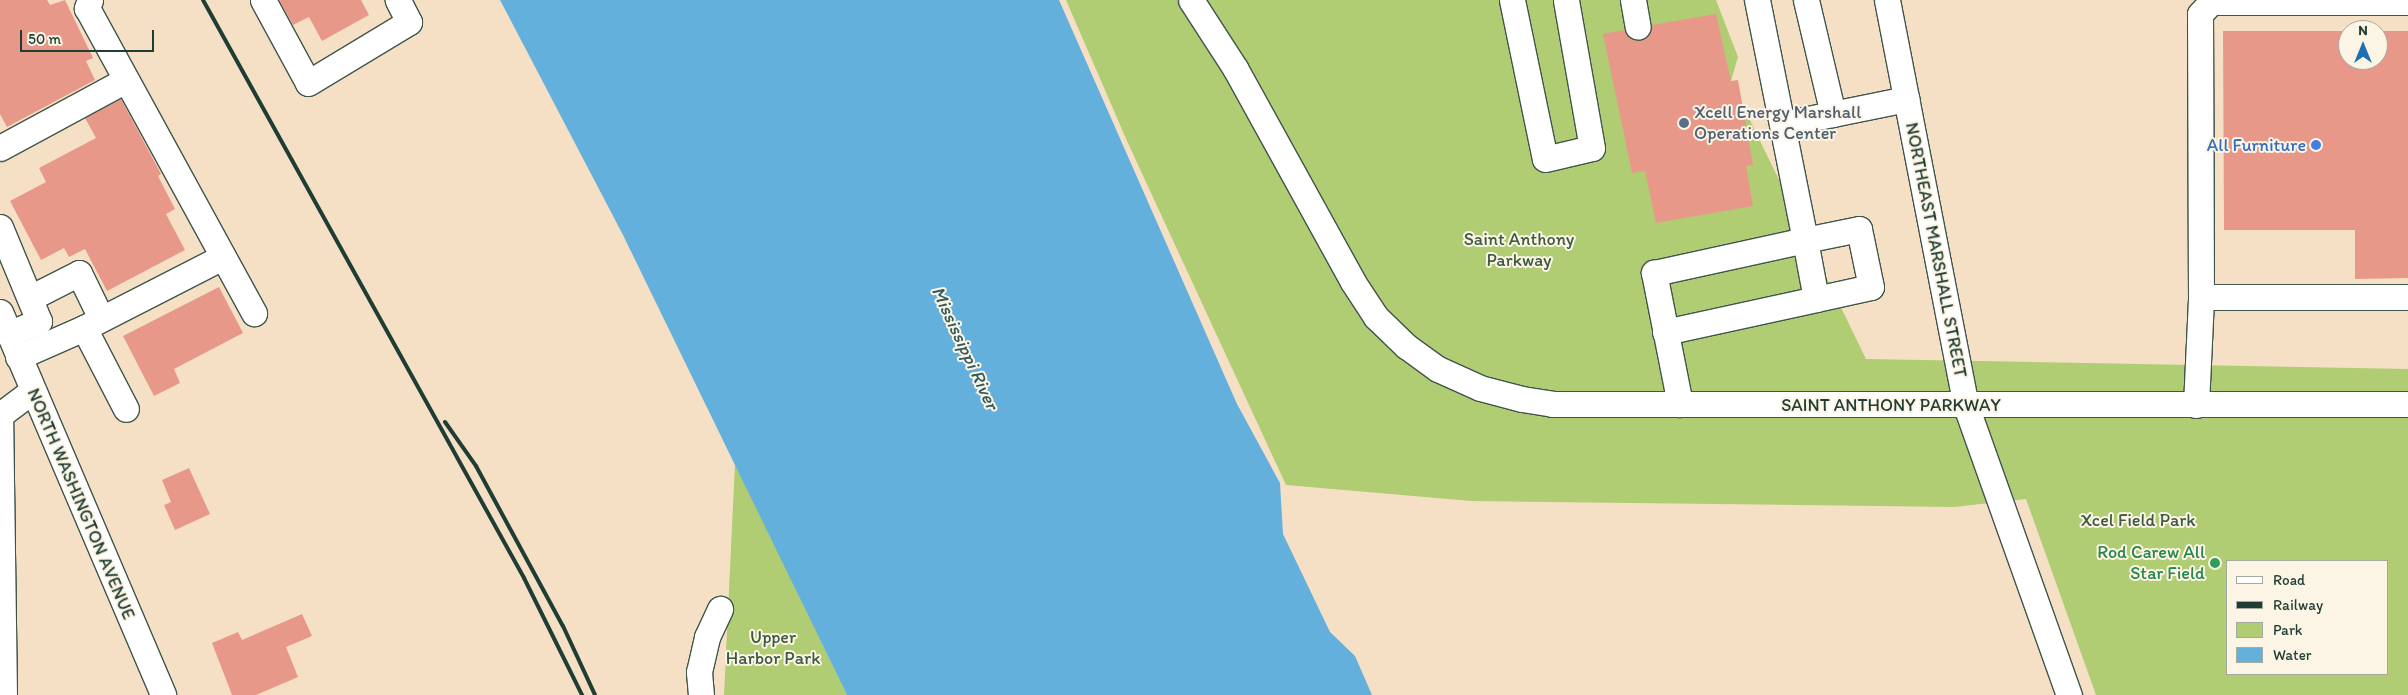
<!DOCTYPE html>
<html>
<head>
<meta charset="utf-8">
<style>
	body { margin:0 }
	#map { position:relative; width:2408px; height:695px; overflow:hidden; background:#f6e0c5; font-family:Itim,sans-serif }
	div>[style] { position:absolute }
	.green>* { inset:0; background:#b0cd74 }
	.water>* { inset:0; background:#63b0dd }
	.building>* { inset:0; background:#e89889 }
	.roads { filter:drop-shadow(1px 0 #3f554a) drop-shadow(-1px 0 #3f554a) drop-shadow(0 1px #3f554a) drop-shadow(0 -1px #3f554a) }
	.minor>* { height:25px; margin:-12.5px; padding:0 12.5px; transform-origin:12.5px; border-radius:12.5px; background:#fff }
	.rail>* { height:4px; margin:-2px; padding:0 2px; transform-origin:2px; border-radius:2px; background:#1f3d34 }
	.dots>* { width:14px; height:14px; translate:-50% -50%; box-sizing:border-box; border:2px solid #fcf5e5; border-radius:50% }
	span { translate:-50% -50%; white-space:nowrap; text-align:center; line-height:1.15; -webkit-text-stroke:4px #fcf5e5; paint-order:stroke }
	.service-label { font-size:18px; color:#4e5e75 }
	.left { translate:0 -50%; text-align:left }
	.shop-label { font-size:18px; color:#366cbe }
	.right { translate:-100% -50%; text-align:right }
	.park-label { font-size:18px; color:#3c5a41 }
	.street-label { font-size:18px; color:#1f3d34 }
	.leisure-label { font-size:18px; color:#27864d }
	.water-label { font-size:19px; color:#305a5e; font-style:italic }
	.legend { position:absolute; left:2226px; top:560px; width:162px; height:115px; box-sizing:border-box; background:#fcf5e5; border:1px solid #a4ab9e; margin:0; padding:6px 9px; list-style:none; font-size:15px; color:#1f3d34 }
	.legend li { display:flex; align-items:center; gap:10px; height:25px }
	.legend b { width:25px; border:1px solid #a4ab9e }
	.north { position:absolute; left:2338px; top:20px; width:50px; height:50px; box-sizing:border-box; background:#fcf5e5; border:1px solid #a4ab9e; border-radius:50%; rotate:0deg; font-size:14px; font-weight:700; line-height:20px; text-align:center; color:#1f3d34 }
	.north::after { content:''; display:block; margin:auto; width:18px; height:22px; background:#1f6fb2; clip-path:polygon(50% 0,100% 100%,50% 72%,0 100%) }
	.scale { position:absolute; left:20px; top:30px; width:134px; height:22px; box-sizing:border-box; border:2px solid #1f3d34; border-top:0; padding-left:6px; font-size:15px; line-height:18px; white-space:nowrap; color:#1f3d34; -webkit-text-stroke:4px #fcf5e5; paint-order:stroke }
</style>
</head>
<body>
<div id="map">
	<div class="green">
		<div style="clip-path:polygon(evenodd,1066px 0,1716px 0,1738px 57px,1731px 81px,1866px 359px,2408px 369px,2408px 695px,2096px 695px,2026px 499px,1954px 507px,1471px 501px,1286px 485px,1127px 141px,1066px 0,2227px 561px,2387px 561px,2387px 674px,2227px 674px,2227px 561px)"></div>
		<div style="clip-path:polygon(735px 463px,847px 695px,724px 695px)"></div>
	</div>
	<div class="water">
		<div style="clip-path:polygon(500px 0,1059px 0,1237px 404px,1280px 483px,1283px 534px,1330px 632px,1355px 656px,1372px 695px,847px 695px,623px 235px)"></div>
	</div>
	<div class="building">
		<div style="clip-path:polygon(0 0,47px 0,50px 5px,65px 0,93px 58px,86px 61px,95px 80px,7px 127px,0 114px)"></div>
		<div style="clip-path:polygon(279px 0,361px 0,369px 15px,322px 41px,309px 17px,293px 25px)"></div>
		<div style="clip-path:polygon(1716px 14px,1731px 81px,1738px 80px,1753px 165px,1746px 166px,1753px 206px,1656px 223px,1645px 171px,1632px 173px,1603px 34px,1624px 30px,1633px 40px,1640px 41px,1648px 38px,1652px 25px)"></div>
		<div style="clip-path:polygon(2223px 31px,2348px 31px,2348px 60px,2378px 60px,2378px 31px,2408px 31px,2408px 278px,2355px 279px,2355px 230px,2224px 230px)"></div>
		<div style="clip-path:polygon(121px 99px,161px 174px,158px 176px,175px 209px,166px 214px,185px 250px,107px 291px,85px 249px,69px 257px,64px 248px,41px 260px,10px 201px,46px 182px,39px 168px,96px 138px,85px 118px)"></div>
		<div style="clip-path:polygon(219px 287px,243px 333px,174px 369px,180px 383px,154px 396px,123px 336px)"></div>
		<div style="clip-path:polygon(189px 468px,210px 514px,175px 530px,164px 505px,171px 502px,162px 480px)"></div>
		<div style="clip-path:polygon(302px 614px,312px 636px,286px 647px,298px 677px,256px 695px,232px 695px,212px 643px,238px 632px,242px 640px)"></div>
	</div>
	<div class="roads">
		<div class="minor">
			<div style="left:90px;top:0;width:9px;rotate:111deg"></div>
			<div style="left:87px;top:8px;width:348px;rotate:61.3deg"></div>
			<div style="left:263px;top:0;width:94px;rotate:61.5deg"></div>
			<div style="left:308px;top:83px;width:118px;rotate:-31.1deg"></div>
			<div style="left:409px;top:22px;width:25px;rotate:-117deg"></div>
			<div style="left:1191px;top:0;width:81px;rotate:57.1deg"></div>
			<div style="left:1235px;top:68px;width:244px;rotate:61.1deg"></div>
			<div style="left:1353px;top:282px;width:42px;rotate:56.7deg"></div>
			<div style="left:1376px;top:317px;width:42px;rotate:44deg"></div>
			<div style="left:1406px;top:346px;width:39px;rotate:36deg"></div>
			<div style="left:1438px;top:369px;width:46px;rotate:24.3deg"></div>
			<div style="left:1480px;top:388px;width:43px;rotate:14.7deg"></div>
			<div style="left:1522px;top:399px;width:30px;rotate:9deg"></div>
			<div style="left:1552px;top:404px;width:856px"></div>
			<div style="left:1512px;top:0;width:162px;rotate:78.3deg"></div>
			<div style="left:1545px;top:159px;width:48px;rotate:-13.2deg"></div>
			<div style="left:1592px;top:148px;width:150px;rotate:-100deg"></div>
			<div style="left:1633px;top:0;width:27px;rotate:80deg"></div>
			<div style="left:1806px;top:0;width:117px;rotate:76.7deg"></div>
			<div style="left:1887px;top:0;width:414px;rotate:79deg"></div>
			<div style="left:1966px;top:406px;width:307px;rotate:70.4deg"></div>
			<div style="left:1783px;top:124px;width:126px;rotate:-11.5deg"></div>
			<div style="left:0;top:148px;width:143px;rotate:-28.4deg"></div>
			<div style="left:0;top:227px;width:102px;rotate:67.5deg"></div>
			<div style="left:39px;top:321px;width:33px;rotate:157deg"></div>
			<div style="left:2201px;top:297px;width:283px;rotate:-90.2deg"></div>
			<div style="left:2200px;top:14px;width:16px;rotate:-47deg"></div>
			<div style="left:2211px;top:2px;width:197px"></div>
			<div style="left:30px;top:298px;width:55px;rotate:-27deg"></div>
			<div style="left:79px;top:273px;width:50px;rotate:63.9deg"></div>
			<div style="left:0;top:312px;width:416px;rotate:66.9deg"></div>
			<div style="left:84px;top:328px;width:91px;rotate:62.6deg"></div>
			<div style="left:1665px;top:332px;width:155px;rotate:-12.3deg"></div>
			<div style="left:1816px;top:299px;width:56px;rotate:-12.3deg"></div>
			<div style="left:1871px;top:287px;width:59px;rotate:-101.7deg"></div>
			<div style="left:1859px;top:229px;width:55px;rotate:168.5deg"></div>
			<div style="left:1805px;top:240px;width:60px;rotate:79.4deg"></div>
			<div style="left:18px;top:357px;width:72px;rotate:-23.7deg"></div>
			<div style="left:84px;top:328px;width:156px;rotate:-27.1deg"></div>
			<div style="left:1680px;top:404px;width:134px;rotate:-101.2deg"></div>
			<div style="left:1654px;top:273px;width:155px;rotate:-12.3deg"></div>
			<div style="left:1805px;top:240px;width:245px;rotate:-101.3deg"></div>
			<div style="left:2196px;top:405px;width:108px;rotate:-87.3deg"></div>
			<div style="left:2201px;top:297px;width:207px"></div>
			<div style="left:4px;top:695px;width:280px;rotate:-90.8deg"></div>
			<div style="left:0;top:415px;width:40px;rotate:-37deg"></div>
			<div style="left:701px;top:695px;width:23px;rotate:-95deg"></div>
			<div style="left:699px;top:672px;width:36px;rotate:-77deg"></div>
			<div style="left:707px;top:637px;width:31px;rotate:-65deg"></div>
		</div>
	</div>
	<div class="rail">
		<div style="left:203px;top:0;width:661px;rotate:60.95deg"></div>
		<div style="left:524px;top:578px;width:131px;rotate:63.6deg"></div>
		<div style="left:445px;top:422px;width:54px;rotate:54.8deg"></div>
		<div style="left:476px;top:466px;width:182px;rotate:61.5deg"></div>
		<div style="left:563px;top:626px;width:76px;rotate:65.1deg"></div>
	</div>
	<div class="dots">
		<div style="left:1684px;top:123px;background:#5c6f8a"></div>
		<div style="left:2316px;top:145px;background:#3f7fe0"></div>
		<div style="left:2215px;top:563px;background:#2e9e5b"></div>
	</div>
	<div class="service-label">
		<span class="left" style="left:1694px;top:123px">Xcell Energy Marshall<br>Operations Center</span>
	</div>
	<div class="shop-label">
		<span class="right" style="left:2306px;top:145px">All Furniture</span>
	</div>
	<div class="park-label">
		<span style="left:1519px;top:250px">Saint Anthony<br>Parkway</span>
		<span style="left:2138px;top:520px">Xcel Field Park</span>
		<span style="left:773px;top:648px">Upper<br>Harbor Park</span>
	</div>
	<div class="street-label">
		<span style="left:1936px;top:250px;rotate:79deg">NORTHEAST MARSHALL STREET</span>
		<span style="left:1891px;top:405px">SAINT ANTHONY PARKWAY</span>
		<span style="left:81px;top:504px;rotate:67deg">NORTH WASHINGTON AVENUE</span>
	</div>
	<div class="leisure-label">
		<span class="right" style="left:2205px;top:563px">Rod Carew All<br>Star Field</span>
	</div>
	<div class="water-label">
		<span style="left:965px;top:348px;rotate:65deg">Mississippi River</span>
	</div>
	<ul class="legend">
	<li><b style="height:6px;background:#fff"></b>Road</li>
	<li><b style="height:6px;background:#1f3d34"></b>Railway</li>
	<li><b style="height:14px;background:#b0cd74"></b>Park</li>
	<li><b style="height:14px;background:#63b0dd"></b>Water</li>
	</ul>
	<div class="north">N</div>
	<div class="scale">50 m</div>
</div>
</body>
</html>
